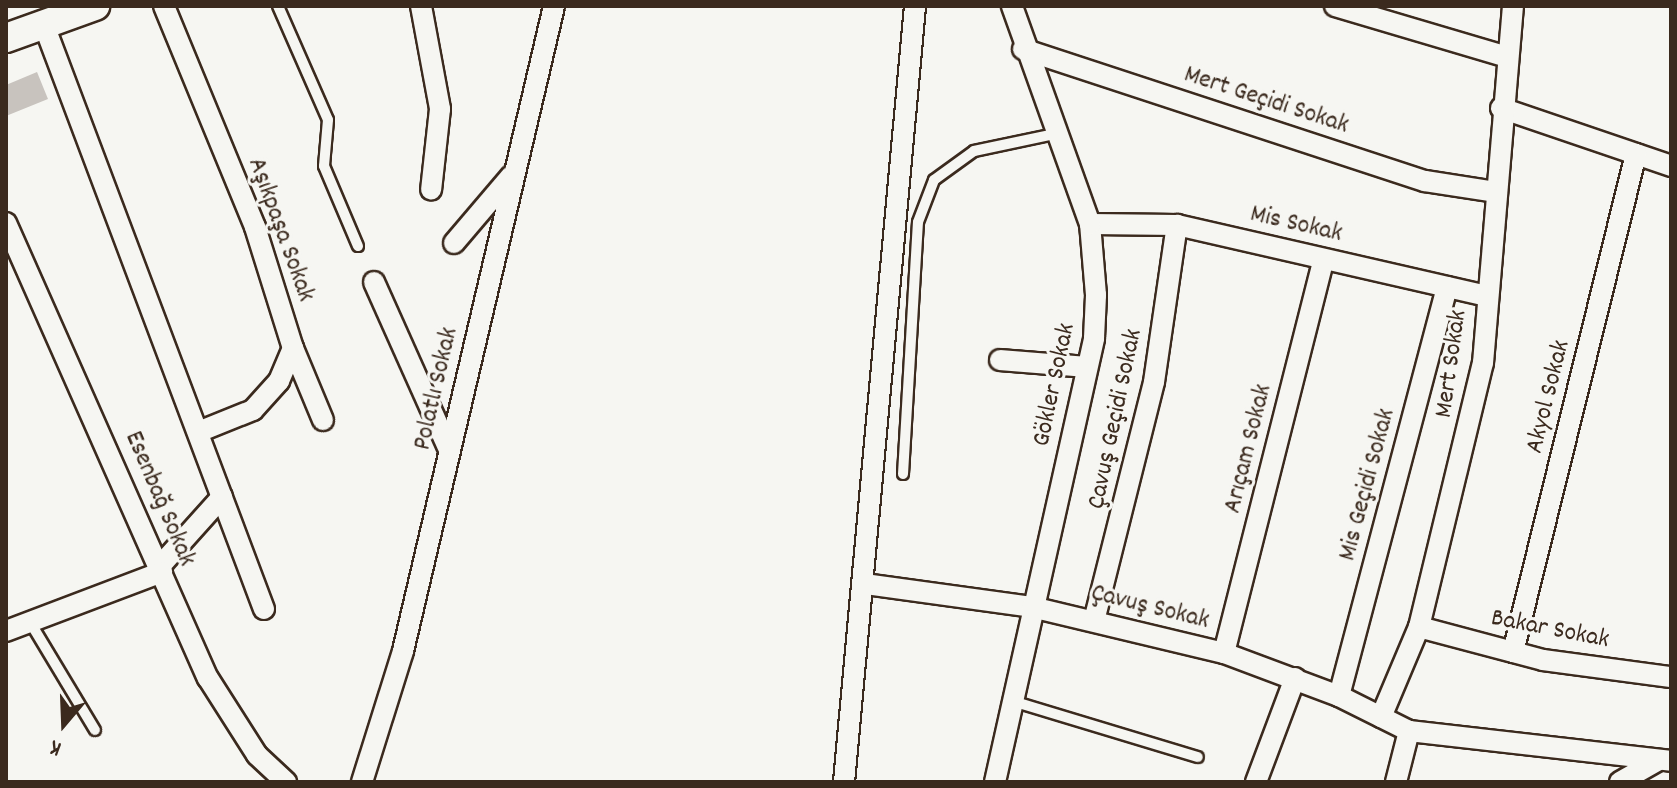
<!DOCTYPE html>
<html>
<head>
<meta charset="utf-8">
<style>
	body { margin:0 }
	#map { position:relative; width:1677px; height:788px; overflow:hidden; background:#f6f6f2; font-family:Dekko,sans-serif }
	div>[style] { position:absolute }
	.building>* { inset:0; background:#c8c3be }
	.roads { filter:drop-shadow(2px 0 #3b2a1e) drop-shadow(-2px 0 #3b2a1e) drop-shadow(0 2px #3b2a1e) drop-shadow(0 -2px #3b2a1e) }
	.lane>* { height:10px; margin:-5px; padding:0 5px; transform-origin:5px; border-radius:5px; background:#f6f6f2 }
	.street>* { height:20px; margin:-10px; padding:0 10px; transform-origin:10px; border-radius:10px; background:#f6f6f2 }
	.secondary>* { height:28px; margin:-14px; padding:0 14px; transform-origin:14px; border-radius:14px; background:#f6f6f2 }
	span { translate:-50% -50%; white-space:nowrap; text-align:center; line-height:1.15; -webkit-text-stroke:6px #f6f6f2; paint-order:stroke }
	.street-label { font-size:26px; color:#3b2a1e }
	.frame { position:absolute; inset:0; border:8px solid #3b2a1e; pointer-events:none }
	.north { position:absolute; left:24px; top:684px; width:80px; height:80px; -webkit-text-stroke:6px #f6f6f2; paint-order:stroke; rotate:199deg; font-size:22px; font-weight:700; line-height:32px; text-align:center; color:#3b2a1e }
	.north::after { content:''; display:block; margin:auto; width:28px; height:36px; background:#3b2a1e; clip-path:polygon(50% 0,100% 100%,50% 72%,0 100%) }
</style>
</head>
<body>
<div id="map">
	<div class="building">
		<div style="clip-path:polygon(37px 72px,48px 99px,6px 116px,6px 85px)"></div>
	</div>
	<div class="roads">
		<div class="lane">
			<div style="left:278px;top:6px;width:124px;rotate:66.3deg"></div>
			<div style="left:328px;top:120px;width:46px;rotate:95deg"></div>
			<div style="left:324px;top:166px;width:87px;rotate:67deg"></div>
			<div style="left:903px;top:474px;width:252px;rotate:-86.6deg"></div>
			<div style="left:918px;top:222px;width:45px;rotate:-69.1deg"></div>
			<div style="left:934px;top:180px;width:49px;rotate:-35.9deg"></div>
			<div style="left:974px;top:151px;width:83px;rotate:-11.9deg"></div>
			<div style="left:30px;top:622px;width:126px;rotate:59deg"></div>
			<div style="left:1012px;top:701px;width:194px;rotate:16.8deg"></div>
		</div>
		<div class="street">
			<div style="left:164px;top:6px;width:239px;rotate:67.6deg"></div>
			<div style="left:255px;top:227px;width:127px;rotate:72.6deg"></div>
			<div style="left:293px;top:348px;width:36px;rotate:113deg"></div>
			<div style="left:279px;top:381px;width:39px;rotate:132deg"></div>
			<div style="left:253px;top:410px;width:59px;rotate:158.2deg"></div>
			<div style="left:421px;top:6px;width:105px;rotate:79.5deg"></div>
			<div style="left:440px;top:109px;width:81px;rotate:96.3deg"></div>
			<div style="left:1335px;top:6px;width:179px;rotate:16.5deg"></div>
			<div style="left:44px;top:25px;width:624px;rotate:69.36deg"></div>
			<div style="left:1023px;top:49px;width:423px;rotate:18.2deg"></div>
			<div style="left:1425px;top:181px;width:71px;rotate:8.9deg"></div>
			<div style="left:1501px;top:108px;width:180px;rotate:18.8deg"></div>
			<div style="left:6px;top:223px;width:498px;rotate:66.1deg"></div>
			<div style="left:208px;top:678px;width:91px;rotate:57.5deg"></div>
			<div style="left:257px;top:755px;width:40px;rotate:43deg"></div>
			<div style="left:1090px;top:224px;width:87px;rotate:0.7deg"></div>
			<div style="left:1177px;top:225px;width:318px;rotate:12.9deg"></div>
			<div style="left:454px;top:243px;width:88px;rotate:-49.6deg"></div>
			<div style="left:374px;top:282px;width:184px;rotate:65.9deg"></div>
			<div style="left:293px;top:348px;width:78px;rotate:67.4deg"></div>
			<div style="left:1000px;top:360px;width:87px;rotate:4.6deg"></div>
			<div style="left:160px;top:566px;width:93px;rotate:-48.1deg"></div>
			<div style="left:865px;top:584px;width:169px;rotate:7.8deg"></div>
			<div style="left:1032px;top:607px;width:197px;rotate:13.5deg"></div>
			<div style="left:1224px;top:653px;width:123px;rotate:20.5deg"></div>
			<div style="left:1339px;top:696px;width:78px;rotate:26.6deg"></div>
			<div style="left:1409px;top:731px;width:264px;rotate:6.5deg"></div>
			<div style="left:1094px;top:621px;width:246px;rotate:-75.9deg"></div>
			<div style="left:1154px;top:382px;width:159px;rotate:-81.7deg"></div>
			<div style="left:1419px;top:627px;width:128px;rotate:14.9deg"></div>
			<div style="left:1543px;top:660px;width:129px;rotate:7.6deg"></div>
			<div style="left:6px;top:631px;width:167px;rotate:-20.7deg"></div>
			<div style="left:1513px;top:652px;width:513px;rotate:-76.13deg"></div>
			<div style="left:1224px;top:653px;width:406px;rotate:-75.8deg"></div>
			<div style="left:1339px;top:696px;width:423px;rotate:-75.2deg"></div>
			<div style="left:1381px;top:717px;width:98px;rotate:-67.1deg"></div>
			<div style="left:1419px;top:627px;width:272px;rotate:-76.4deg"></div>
			<div style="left:1483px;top:363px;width:358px;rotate:-85.2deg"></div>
			<div style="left:362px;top:782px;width:137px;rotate:-72.6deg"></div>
			<div style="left:403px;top:651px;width:662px;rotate:-76.82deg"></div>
			<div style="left:844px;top:782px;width:779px;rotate:-84.77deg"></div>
			<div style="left:995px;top:782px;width:455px;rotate:-77.4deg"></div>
			<div style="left:1094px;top:338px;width:43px;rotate:-87.3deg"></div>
			<div style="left:1096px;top:295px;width:71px;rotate:-94.8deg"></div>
			<div style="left:1090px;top:224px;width:232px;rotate:-109.7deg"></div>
			<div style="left:1256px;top:782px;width:111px;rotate:-69.4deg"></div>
			<div style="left:1396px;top:782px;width:53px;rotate:-75.7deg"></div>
			<div style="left:1620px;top:782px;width:43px;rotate:-29.6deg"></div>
		</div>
		<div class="secondary">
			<div style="left:6px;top:38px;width:95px;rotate:-19.8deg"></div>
		</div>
	</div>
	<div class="street-label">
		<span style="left:1266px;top:101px;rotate:18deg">Mert Geçidi Sokak</span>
		<span style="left:1296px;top:225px;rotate:13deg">Mis Sokak</span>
		<span style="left:280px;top:230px;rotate:70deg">Aşıkpaşa Sokak</span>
		<span style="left:1452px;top:364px;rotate:-82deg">Mert Sokak</span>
		<span style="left:1055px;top:385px;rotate:-78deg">Gökler Sokak</span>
		<span style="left:437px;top:389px;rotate:-77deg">Polatlı Sokak</span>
		<span style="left:1549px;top:397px;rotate:-76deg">Akyol Sokak</span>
		<span style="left:1116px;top:419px;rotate:-78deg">Çavuş Geçidi Sokak</span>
		<span style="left:1249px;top:449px;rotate:-76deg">Arıçam Sokak</span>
		<span style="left:1368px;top:485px;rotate:-75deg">Mis Geçidi Sokak</span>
		<span style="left:159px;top:499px;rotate:67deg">Esenbağ Sokak</span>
		<span style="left:1150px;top:608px;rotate:14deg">Çavuş Sokak</span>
		<span style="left:1550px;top:630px;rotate:11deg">Bakar Sokak</span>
	</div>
	<div class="frame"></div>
	<div class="north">K</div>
</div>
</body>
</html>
